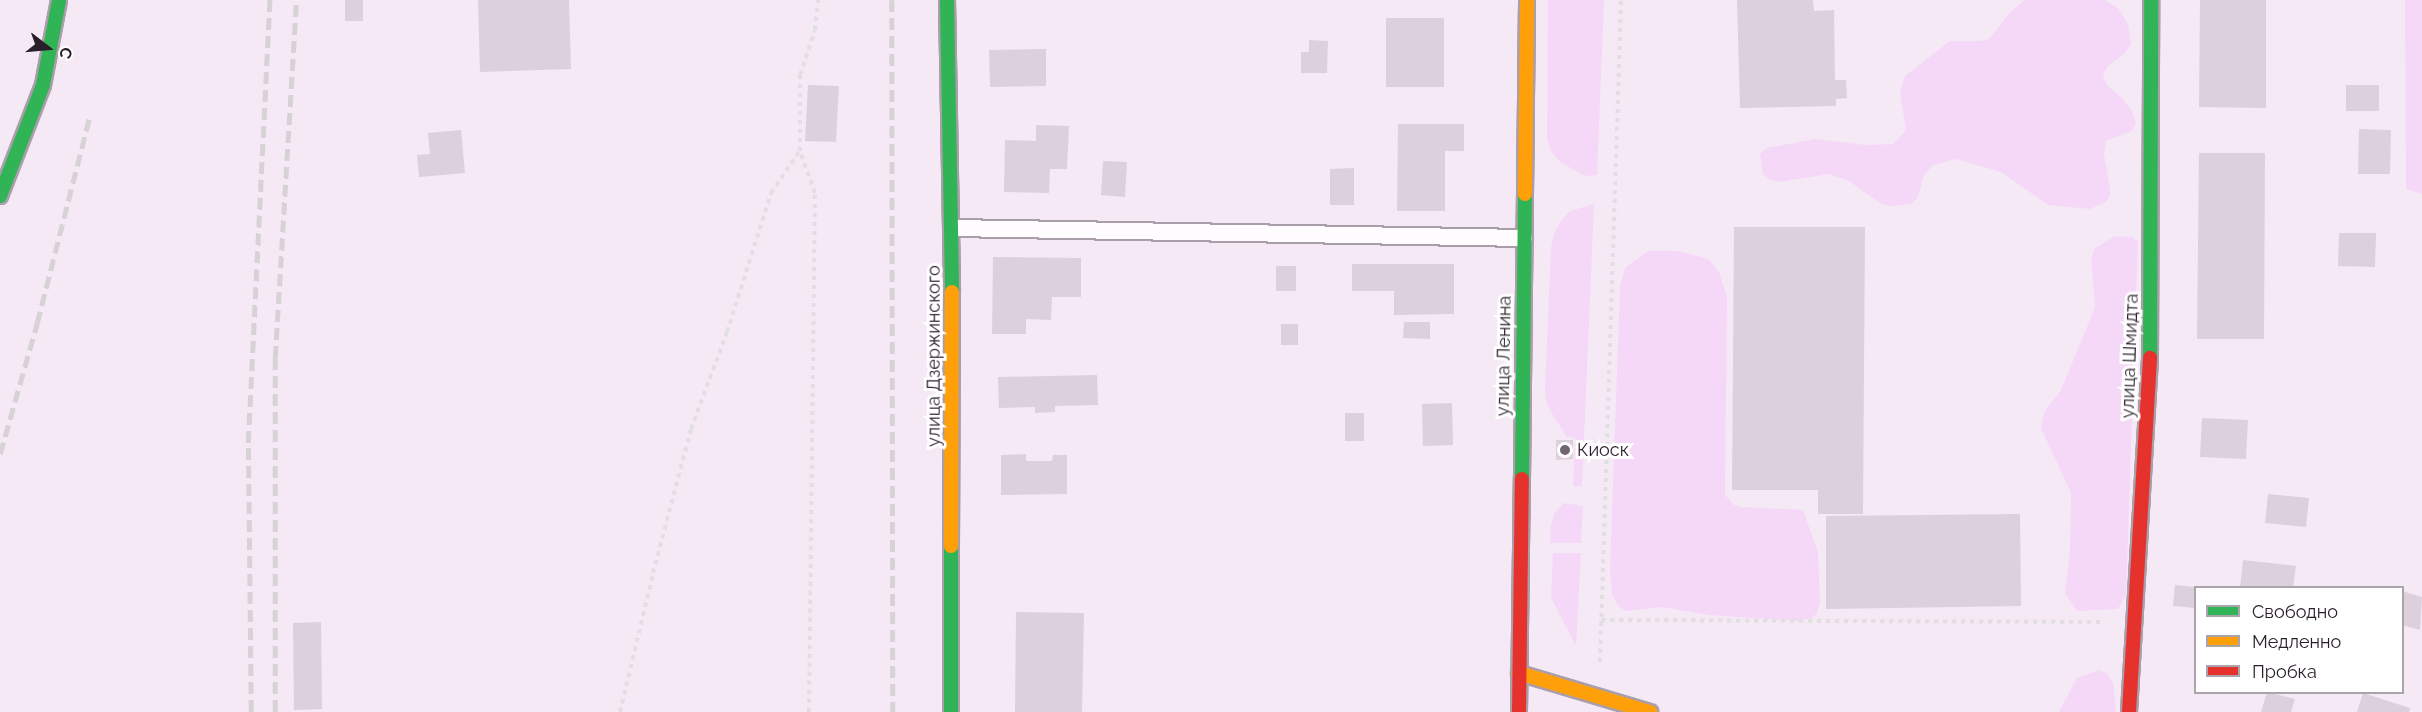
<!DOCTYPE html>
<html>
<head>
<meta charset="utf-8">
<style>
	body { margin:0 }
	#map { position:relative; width:2422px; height:712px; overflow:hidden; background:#f5e9f5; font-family:Raleway,sans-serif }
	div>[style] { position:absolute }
	.green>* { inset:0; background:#f5d8f7 }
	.building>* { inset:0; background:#dbd0dc }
	.path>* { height:4px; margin-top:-2px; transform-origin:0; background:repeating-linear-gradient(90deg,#e2dfe2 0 4.5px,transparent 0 9px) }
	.roads { filter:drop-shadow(2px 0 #a99ea9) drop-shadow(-2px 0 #a99ea9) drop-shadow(0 2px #a99ea9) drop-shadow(0 -2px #a99ea9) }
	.lane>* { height:16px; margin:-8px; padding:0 8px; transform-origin:8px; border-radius:8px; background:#fefcfe }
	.fast>* { height:14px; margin:-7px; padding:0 7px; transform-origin:7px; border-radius:7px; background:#30b455 }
	.slow>* { height:14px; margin:-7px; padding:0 7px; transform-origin:7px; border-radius:7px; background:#ff9f0a }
	.jam>* { height:14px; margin:-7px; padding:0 7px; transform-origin:7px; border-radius:7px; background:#e5322d }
	.rail>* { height:4.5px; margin-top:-2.25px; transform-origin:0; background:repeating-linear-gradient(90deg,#d6d2d6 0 12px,transparent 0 18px) }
	.dots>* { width:16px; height:16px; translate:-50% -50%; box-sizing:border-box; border:3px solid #fff; border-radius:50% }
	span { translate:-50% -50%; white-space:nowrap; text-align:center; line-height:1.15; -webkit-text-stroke:6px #fff; paint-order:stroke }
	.street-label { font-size:18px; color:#291f2a }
	.poi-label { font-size:18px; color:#291f2a }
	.left { translate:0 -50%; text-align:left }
	.legend { position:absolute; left:2194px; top:586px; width:210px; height:108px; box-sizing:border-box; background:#fff; border:2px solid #a9a5aa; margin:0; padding:8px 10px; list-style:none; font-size:18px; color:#291f2a }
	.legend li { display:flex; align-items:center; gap:12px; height:30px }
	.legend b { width:30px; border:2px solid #a9a5aa }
	.north { position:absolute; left:18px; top:18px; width:60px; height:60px; -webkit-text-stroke:4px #fff; paint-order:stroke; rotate:106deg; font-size:16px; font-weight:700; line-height:24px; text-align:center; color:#291f2a }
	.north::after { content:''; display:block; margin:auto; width:21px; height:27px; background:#291f2a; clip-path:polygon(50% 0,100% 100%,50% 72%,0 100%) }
</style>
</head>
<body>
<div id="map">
	<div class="green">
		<div style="clip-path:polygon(1548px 0,1604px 0,1597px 175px,1585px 176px,1560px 162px,1551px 151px,1547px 138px)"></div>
		<div style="clip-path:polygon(2025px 0,2105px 0,2118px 8px,2128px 24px,2131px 44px,2125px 53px,2108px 66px,2103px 74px,2106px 84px,2123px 99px,2133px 113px,2136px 123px,2132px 131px,2106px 141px,2104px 154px,2111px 194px,2106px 202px,2090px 209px,2048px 205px,2001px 172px,1956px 159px,1933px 165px,1924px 175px,1918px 197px,1911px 204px,1891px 206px,1881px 204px,1849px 181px,1829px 174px,1779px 182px,1770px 180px,1763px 174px,1760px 154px,1767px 148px,1815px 139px,1865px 145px,1893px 144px,1906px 130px,1900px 93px,1905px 76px,1950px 41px,1980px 41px,1989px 39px,2011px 11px)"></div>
		<div style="clip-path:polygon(2405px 0,2422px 0,2422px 194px,2406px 189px)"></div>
		<div style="clip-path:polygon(1594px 204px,1582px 486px,1573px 487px,1575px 438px,1567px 437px,1554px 417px,1547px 404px,1545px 390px,1551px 247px,1555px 231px,1562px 220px,1570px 211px)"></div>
		<div style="clip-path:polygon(2115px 236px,2132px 237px,2138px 242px,2126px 594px,2118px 609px,2077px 611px,2065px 593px,2070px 550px,2071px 493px,2041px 428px,2044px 412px,2061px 390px,2092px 315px,2095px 306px,2091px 259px,2094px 249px)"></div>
		<div style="clip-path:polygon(1648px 251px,1676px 251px,1699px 256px,1709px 260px,1719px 272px,1727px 296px,1725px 495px,1734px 505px,1741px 507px,1803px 510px,1818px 552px,1820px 602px,1817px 613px,1812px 618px,1797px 621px,1709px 615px,1662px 607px,1626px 611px,1619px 607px,1612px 595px,1610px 570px,1620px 286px,1625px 268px)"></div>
		<div style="clip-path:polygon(1564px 503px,1583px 506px,1581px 543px,1550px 543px,1551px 525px,1555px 512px)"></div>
		<div style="clip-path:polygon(1553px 553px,1581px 553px,1576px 646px,1551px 598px)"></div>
		<div style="clip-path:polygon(2099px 670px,2108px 674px,2113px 683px,2116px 712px,2059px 712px,2077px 678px)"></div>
	</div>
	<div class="building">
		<div style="clip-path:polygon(345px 0,363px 0,363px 21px,345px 21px)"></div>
		<div style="clip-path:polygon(478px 0,569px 0,571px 69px,480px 72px)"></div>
		<div style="clip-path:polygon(1737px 0,1813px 0,1814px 11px,1834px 10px,1835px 80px,1846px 80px,1847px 98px,1836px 99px,1836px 106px,1740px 108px)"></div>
		<div style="clip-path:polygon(2200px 0,2266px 0,2266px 108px,2199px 107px)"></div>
		<div style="clip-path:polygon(1386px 18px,1444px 18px,1444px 87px,1386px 87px)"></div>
		<div style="clip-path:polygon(1309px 40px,1328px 41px,1327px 73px,1301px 73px,1301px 52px,1309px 52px)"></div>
		<div style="clip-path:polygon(1046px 49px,1046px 86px,990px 87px,989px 50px)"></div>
		<div style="clip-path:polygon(808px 85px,839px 86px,836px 142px,805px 141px)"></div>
		<div style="clip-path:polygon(2346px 85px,2379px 85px,2379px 111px,2346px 111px)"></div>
		<div style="clip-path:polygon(1398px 124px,1464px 124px,1464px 151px,1445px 151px,1445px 211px,1397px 211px)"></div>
		<div style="clip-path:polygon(1036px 125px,1069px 126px,1067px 169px,1050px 169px,1049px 193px,1004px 192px,1005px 140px,1036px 141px)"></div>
		<div style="clip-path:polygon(2359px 129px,2391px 130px,2390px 174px,2358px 174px)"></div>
		<div style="clip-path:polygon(461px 130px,465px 173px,419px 177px,417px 155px,430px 154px,428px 133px)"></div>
		<div style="clip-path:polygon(2199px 153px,2265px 153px,2264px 339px,2197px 339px)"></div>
		<div style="clip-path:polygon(1103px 161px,1127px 162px,1125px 197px,1101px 195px)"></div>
		<div style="clip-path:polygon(1354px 168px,1354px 205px,1330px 205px,1330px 169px)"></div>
		<div style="clip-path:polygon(1734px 227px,1865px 227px,1863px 514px,1818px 514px,1818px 490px,1732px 490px)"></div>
		<div style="clip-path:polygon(2339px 233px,2376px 233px,2375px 267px,2338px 266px)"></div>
		<div style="clip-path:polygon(993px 257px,1081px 258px,1081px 297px,1052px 297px,1051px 320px,1026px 319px,1026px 334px,992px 334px)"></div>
		<div style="clip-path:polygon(1352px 264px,1454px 264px,1454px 314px,1394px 315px,1394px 291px,1352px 291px)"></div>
		<div style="clip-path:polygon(1276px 266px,1296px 266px,1296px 291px,1276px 291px)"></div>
		<div style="clip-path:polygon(1404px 322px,1430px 322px,1430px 339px,1403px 338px)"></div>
		<div style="clip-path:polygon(1281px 324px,1298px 324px,1298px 345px,1281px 345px)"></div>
		<div style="clip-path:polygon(1097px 375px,1098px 405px,1055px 406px,1055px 412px,1035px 413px,1035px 407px,999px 408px,998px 377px)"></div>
		<div style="clip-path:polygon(1452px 403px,1453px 445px,1423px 446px,1422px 404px)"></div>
		<div style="clip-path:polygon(1345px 413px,1364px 413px,1364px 441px,1345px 441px)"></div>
		<div style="clip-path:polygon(2202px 418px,2248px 420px,2246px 459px,2200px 457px)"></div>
		<div style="clip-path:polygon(1556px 440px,1573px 440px,1573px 459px,1556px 460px)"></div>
		<div style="clip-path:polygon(1026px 454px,1026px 461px,1052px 461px,1053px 455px,1067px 455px,1067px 494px,1001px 495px,1001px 455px)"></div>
		<div style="clip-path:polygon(2268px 494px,2309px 498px,2306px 527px,2265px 523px)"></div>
		<div style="clip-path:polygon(2020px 514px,2021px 606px,1826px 609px,1826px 516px)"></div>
		<div style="clip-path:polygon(2243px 560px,2296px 566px,2293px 588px,2240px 588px)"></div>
		<div style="clip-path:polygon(2175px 585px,2196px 587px,2196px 608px,2173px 606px)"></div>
		<div style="clip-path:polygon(2402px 591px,2422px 597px,2420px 630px,2402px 625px)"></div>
		<div style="clip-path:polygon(1016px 612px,1084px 613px,1082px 712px,1015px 712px)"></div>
		<div style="clip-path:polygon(321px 622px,322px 709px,294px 710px,293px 623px)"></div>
		<div style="clip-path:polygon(2267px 692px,2295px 699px,2291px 712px,2261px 712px)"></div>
		<div style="clip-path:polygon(2363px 693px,2410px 708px,2409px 712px,2357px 712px)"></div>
	</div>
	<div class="path">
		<div style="left:1601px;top:620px;width:500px;rotate:0.23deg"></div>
		<div style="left:1600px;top:662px;width:662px;rotate:-88.18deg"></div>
		<div style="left:620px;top:712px;width:143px;rotate:-76.6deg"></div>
		<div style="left:653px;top:573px;width:149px;rotate:-75.2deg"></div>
		<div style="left:691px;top:429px;width:103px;rotate:-69.6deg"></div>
		<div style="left:727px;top:332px;width:146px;rotate:-72.4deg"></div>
		<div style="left:771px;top:193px;width:50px;rotate:-55.7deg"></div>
		<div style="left:809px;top:712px;width:519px;rotate:-89.34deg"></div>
		<div style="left:815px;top:193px;width:45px;rotate:-109.7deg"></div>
		<div style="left:800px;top:151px;width:76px;rotate:-90deg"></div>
		<div style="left:800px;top:75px;width:47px;rotate:-71.6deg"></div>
		<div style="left:815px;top:30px;width:30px;rotate:-84deg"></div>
	</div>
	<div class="roads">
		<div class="lane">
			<div style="left:952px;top:228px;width:572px;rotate:1deg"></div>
		</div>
		<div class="fast">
			<div style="left:947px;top:0;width:292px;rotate:89deg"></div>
			<div style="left:0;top:196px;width:119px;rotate:-68.8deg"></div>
			<div style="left:43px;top:85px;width:86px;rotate:-79.3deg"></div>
			<div style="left:2150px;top:358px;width:358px;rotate:-89.8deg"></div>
			<div style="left:1522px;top:479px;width:285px;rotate:-89.4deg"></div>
			<div style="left:951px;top:712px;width:166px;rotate:-90deg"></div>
		</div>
		<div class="slow">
			<div style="left:1525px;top:194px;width:194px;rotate:-89.4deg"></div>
			<div style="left:951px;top:546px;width:254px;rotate:-89.8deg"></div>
			<div style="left:1519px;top:673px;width:137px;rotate:16.6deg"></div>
		</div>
		<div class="jam">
			<div style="left:1519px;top:712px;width:233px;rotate:-89.3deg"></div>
			<div style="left:2129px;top:712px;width:355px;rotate:-86.6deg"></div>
		</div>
	</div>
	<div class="rail">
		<div style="left:892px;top:0;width:712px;rotate:89.92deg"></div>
		<div style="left:0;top:454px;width:136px;rotate:-74.2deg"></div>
		<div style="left:37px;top:323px;width:215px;rotate:-75.7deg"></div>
		<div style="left:251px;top:712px;width:269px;rotate:-90.6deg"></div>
		<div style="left:248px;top:443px;width:444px;rotate:-87.2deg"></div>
		<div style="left:275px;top:712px;width:354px;rotate:-90deg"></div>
		<div style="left:275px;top:358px;width:359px;rotate:-86.6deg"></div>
	</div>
	<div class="dots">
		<div style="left:1565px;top:450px;background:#706671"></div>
	</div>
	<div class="street-label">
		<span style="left:934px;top:356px;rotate:-90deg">улица Дзержинского</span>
		<span style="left:1504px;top:356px;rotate:-89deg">улица Ленина</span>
		<span style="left:2130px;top:356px;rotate:-88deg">улица Шмидта</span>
	</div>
	<div class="poi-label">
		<span class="left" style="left:1577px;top:450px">Киоск</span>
	</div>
	<ul class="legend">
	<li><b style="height:8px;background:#30b455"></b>Свободно</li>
	<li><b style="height:8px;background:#ff9f0a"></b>Медленно</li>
	<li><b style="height:8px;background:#e5322d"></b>Пробка</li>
	</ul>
	<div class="north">С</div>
</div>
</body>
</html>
